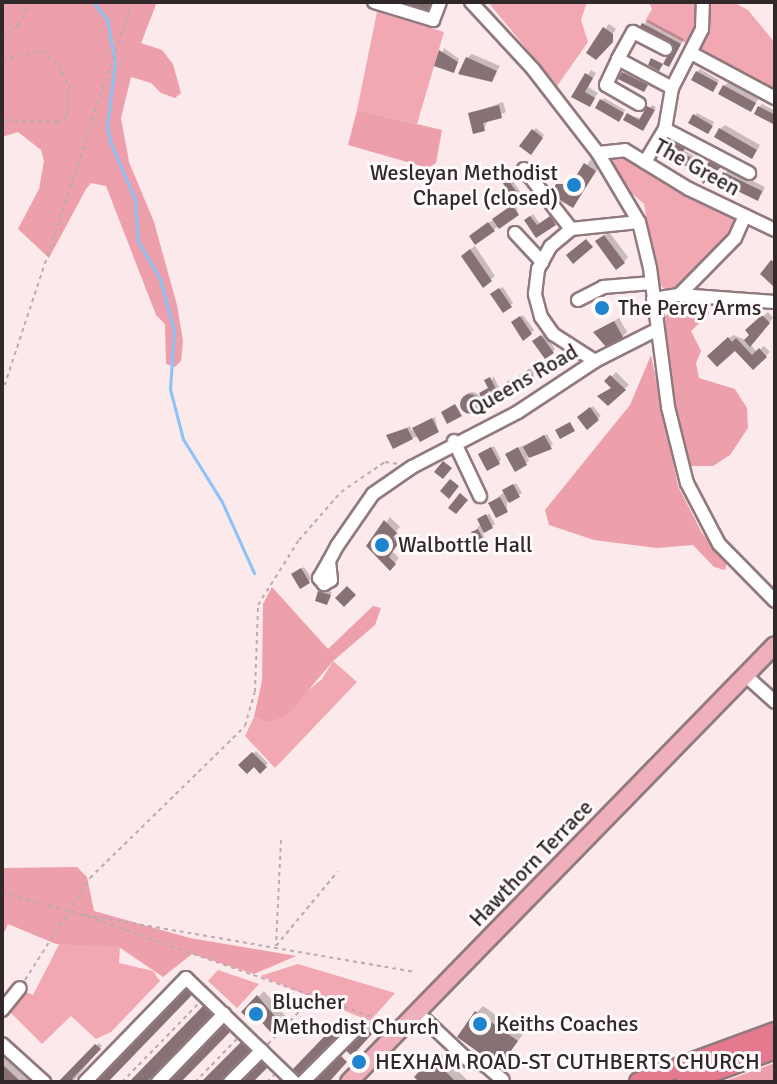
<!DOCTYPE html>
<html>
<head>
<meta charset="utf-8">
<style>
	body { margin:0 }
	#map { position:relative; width:777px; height:1084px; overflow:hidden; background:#fce9eb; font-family:Signika,sans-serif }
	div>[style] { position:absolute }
	.green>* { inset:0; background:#f1a8b3 }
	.forest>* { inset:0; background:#ee9fac }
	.shadow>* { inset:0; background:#0003 }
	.round { border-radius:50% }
	.stream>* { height:3px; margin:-1.5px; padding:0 1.5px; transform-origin:1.5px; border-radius:1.5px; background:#8bc3f6 }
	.building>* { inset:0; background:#877174 }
	.path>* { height:2px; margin-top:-1px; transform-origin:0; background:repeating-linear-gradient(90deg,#bbabad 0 4px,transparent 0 8px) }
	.roads { filter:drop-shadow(2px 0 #907a7d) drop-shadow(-2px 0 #907a7d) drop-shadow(0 2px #907a7d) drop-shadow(0 -2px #907a7d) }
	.minor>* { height:12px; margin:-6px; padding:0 6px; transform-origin:6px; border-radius:6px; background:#fff }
	.major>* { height:16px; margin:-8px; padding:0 8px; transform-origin:8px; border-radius:8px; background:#efafbb }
	.highway>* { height:18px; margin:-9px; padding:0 9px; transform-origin:9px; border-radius:9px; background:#e57a8e }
	.dots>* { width:22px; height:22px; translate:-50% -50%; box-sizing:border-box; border:4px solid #fffafb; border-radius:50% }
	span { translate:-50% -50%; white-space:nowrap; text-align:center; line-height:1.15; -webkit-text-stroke:6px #fffafb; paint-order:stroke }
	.street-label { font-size:22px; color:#312829 }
	.poi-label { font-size:22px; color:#312829 }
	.right { translate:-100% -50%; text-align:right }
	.left { translate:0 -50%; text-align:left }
	.frame { position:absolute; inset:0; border:4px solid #312829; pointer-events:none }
</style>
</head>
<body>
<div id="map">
	<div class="green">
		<div style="clip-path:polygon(488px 2px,587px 2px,581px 20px,588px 42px,557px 86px)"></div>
		<div style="clip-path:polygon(649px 2px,733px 2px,748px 10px,775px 43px,775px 92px,645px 21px,652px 9px)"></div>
		<div style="clip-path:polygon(377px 12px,444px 32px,417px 124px,357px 110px)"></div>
		<div style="clip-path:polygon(615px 151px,739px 219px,730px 237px,680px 289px,665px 290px,657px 281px,644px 204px,628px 190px,610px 156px)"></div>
		<div style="clip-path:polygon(333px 661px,357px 682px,275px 768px,245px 736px,254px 717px,268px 723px,322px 679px)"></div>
		<div style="clip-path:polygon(65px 933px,120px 945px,119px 963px,153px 971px,160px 981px,111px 1032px,96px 1039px,71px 1016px,42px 1044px,10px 1012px,26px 992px,33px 995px)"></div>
		<div style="clip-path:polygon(298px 964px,395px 993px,370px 1021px,260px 976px)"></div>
		<div style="clip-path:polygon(218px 970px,259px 984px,237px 1008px,208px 981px)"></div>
	</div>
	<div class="forest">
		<div style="clip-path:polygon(2px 2px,157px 2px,141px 43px,162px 50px,173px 64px,181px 93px,175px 98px,161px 93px,151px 83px,131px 77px,121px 118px,129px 162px,154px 222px,177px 305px,183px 341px,181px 361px,175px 367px,166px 364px,165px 324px,156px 315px,106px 186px,91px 183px,86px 189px,49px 258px,18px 229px,39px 189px,44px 161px,41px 150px,18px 132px,2px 137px)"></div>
		<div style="clip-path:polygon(357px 110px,442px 130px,436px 163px,428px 168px,348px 145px)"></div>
		<div style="clip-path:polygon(680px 299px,708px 304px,709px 314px,691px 331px,701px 351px,696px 363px,699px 378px,735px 389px,747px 408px,748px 428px,730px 455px,713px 466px,689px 466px,682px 446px,663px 342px,663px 319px)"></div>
		<div style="clip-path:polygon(651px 355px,678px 486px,702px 533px,727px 563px,725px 570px,714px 567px,693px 545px,657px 548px,594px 540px,549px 525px,545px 510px,630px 405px)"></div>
		<div style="clip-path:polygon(272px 587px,328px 649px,373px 606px,381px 608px,375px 625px,333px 661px,289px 713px,268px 723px,254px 717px,262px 681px,263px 604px)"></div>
		<div style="clip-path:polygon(77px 867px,87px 877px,94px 911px,190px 938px,296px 956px,254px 974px,192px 954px,163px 977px,119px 947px,56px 944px,8px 924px,2px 937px,2px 868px)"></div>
		<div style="clip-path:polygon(775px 1062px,775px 1082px,722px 1082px,775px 1063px)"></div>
	</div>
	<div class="shadow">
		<div style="clip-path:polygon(648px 20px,684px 39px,669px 65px,675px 47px,644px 24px)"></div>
		<div style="clip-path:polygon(609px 24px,616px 29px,600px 53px,605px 29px)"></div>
		<div style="clip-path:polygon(444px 48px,459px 59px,454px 70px,437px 65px)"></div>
		<div style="clip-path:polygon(472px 54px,500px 66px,491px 80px,467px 58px)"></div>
		<div style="clip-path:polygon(700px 69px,719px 80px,715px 87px,697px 72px)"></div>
		<div style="clip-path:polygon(591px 70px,596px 73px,588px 87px,598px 93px,590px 105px,574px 96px)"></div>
		<div style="clip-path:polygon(626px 70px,649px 82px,646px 87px,621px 78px)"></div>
		<div style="clip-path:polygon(729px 82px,759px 98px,751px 110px,724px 86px)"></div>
		<div style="clip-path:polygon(604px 98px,625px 110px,621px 117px,602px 100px)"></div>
		<div style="clip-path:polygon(503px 102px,506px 112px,488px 120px,484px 129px,470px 114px)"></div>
		<div style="clip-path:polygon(762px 104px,775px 111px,775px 122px,759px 107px)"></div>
		<div style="clip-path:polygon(652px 105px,656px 107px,645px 126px,629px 115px,643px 119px)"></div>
		<div style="clip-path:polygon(697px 113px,714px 122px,710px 129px,695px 115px)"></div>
		<div style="clip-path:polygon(725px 125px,760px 145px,756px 152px,752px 156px,720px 129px)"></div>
		<div style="clip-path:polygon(536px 128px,544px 135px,533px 150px,533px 131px)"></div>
		<div style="clip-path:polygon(678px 139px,687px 144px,683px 150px,700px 159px,697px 166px,671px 148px)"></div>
		<div style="clip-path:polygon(592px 158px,601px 164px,573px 206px,553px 193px,572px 175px,577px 178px)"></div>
		<div style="clip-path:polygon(729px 169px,765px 187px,762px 194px,757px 198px,725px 174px)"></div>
		<div style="clip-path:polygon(510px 177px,521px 193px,515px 198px,504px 182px)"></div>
		<div style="clip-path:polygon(516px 204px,518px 213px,493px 230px,474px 233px)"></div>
		<div style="clip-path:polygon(533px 214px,540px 224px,554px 215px,558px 221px,537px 236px,526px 220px)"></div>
		<div style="clip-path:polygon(609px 232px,628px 257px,624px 262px,602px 237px)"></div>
		<div style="clip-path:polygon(475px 246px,495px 276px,490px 280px,468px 251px)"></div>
		<div style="clip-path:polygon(503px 287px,513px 303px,511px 305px,495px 292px)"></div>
		<div style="clip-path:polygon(768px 312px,773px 318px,750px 344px,757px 352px,764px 346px,770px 352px,753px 367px,735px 348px,710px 356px,733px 335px,746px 340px,751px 335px,747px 330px)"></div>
		<div style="clip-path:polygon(523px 315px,534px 330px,531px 333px,516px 320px)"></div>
		<div style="clip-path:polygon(619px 318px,627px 332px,622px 337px,595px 332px)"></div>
		<div style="clip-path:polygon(545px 334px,555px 349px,553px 352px,537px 339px)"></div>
		<div style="clip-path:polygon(532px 368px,536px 373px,521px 384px,508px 382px)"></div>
		<div style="clip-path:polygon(616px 372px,629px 385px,608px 403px,600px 396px,613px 387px,607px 381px)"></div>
		<div style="clip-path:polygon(493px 376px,503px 395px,500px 397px,490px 388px)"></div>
		<div class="round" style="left:463px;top:392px;width:18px;height:18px"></div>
		<div style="clip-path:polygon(593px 406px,601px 416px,587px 427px,582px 414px)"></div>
		<div style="clip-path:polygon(435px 417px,438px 431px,412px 438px,388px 436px,410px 426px,412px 431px)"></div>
		<div style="clip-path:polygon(547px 434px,553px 445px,527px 457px,529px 461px,516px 469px,510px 452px)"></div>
		<div style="clip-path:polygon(494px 446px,501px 460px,498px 463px,483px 452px)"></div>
		<div style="clip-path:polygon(516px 483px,522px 493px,507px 502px,507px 510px,493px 501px)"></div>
		<div style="clip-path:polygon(489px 513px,495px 524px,483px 532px,485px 543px,476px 530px)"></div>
		<div style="clip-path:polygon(390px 517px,400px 527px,396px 531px,401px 539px,392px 551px,399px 558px,390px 568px,369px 546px)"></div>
		<div style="clip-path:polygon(304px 567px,312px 579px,301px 586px,296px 572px)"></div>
		<div style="clip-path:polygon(323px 589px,332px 592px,327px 603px,320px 592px)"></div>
		<div style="clip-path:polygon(256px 751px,268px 763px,260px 771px,254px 764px,241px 765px)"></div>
		<div style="clip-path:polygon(264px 991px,288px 1019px,274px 1033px,257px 1013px,244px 1012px)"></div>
		<div style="clip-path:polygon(483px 1006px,523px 1034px,509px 1053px,477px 1012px)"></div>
		<div style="clip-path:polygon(370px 1021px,376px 1027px,352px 1054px,346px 1048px)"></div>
		<div style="clip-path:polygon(99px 1043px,102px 1046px,73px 1082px,61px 1082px)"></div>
		<div style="clip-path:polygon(2px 1052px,34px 1082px,2px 1082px)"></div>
		<div style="clip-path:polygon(440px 1053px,469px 1082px,422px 1082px,417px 1077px)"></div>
	</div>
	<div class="stream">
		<div style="left:93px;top:2px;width:22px;rotate:51deg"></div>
		<div style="left:107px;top:19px;width:45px;rotate:79.7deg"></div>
		<div style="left:115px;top:63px;width:64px;rotate:97.2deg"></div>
		<div style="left:107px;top:126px;width:15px;rotate:79deg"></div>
		<div style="left:110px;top:141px;width:64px;rotate:67deg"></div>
		<div style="left:135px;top:200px;width:41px;rotate:85.8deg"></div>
		<div style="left:138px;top:241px;width:44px;rotate:59.9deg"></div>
		<div style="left:160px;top:279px;width:53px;rotate:74.6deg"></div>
		<div style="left:174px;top:330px;width:59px;rotate:93.9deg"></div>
		<div style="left:170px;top:389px;width:52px;rotate:75.4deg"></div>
		<div style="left:183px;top:439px;width:74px;rotate:58.2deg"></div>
		<div style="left:222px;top:502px;width:78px;rotate:65.7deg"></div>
	</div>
	<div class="building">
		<div style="clip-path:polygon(394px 2px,437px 2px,433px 15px)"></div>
		<div style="clip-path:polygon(642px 23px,681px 44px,669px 67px,663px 64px,672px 47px,638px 30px)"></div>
		<div style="clip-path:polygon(603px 27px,613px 34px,613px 42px,596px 60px,586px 53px)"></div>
		<div style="clip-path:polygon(439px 50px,458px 62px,454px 73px,434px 66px)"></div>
		<div style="clip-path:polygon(466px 57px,497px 71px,492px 82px,458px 74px)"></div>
		<div style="clip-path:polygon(651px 58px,663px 64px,659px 71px,648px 65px)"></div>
		<div style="clip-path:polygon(696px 71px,718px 83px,713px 92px,691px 80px)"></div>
		<div style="clip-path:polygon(622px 72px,648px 85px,644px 92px,618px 79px)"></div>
		<div style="clip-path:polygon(585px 73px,593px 78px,585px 92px,595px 98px,590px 107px,571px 97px)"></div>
		<div style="clip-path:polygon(723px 85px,756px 103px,751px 112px,718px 94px)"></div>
		<div style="clip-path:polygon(600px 99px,624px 113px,619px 122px,595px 108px)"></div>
		<div style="clip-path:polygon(499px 105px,502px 118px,483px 123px,485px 131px,473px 134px,468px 113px)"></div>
		<div style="clip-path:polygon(647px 106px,655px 110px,643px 131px,623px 120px,627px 113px,639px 120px)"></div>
		<div style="clip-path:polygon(758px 106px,775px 115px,775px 125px,754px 114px)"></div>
		<div style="clip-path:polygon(693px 114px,713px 126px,708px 134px,688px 123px)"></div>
		<div style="clip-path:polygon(719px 128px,757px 150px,752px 159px,714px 137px)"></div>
		<div style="clip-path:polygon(532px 129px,543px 138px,531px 155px,519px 146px)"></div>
		<div style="clip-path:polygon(673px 140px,686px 147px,682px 153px,699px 162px,695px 171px,673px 159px,678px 150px,669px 149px)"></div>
		<div style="clip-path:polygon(711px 158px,721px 167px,703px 184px,700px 177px)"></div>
		<div style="clip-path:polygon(584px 163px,596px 171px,573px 208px,550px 194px,556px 184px,571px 184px)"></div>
		<div style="clip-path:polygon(723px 172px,762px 191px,758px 201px,719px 182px)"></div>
		<div style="clip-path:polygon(507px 178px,520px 197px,515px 201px,502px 182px)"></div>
		<div style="clip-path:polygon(512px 205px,519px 215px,499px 229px,492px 219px)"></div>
		<div style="clip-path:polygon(530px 216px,537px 225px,550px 216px,556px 225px,536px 238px,524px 220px)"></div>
		<div style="clip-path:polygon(488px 222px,495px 231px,475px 245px,469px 236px)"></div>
		<div style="clip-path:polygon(604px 235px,625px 263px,616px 270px,595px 241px)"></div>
		<div style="clip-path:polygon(586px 239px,593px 247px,573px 264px,566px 255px)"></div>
		<div style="clip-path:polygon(470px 249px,492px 281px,483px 288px,461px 256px)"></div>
		<div style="clip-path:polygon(771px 260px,775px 263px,775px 288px,760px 274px)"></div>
		<div style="clip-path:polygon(499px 288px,512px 307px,503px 313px,490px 294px)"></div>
		<div style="clip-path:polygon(762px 315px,770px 323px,750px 347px,744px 340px,749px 335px,745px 330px)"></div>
		<div style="clip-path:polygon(520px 316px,532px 334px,523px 341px,511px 322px)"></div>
		<div style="clip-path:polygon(614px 321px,624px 339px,607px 348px,593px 332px)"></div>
		<div style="clip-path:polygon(541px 335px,554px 353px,545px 359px,532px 341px)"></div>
		<div style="clip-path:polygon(728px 337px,732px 342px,736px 338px,752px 355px,759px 348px,767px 357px,753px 370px,735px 351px,717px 367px,707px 356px)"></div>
		<div style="clip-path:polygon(529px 369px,534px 377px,520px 386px,515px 379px)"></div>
		<div style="clip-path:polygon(610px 375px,626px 390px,608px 406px,597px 396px,611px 388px,604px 381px)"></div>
		<div style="clip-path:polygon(490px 377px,501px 399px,486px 407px,479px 393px,488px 388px,484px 380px)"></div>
		<div style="clip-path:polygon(511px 379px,517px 387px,508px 393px,503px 385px)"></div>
		<div class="round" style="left:460px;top:394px;width:20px;height:20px"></div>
		<div style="clip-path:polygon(455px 404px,462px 416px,447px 424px,441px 412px)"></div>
		<div style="clip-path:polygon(590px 407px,599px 420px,587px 430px,577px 417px)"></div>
		<div style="clip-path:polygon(432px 418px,439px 432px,420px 442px,412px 428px)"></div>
		<div style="clip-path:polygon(570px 422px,575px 431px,560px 439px,555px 430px)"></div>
		<div style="clip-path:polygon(407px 428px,413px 439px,393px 449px,386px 435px)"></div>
		<div style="clip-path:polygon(544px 435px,552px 449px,529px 458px,523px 447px)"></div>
		<div style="clip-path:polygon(491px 447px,500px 464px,487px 471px,478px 454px)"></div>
		<div style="clip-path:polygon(518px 447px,527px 465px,515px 472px,505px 454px)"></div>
		<div style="clip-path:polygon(443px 461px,452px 468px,443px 479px,434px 472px)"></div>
		<div style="clip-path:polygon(450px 479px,459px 486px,449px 499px,440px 491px)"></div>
		<div style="clip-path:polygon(513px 484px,520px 497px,509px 503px,502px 490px)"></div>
		<div style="clip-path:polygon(460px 493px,468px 500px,456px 514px,448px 508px)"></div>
		<div style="clip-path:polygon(500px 497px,508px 512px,496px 518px,488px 503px)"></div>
		<div style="clip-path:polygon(486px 514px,493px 528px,484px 533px,477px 519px)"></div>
		<div style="clip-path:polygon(384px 520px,397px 533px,393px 537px,398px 544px,389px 557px,396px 564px,390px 571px,366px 546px)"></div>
		<div style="clip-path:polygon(478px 529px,486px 545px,479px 548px,471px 532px)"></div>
		<div style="clip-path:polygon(301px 568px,310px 583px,300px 589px,291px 574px)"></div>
		<div style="clip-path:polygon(347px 586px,356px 595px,344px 607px,335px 598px)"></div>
		<div style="clip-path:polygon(318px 591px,331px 595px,327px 605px,315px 601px)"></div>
		<div style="clip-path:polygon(252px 752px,267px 767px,260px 774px,254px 767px,247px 774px,238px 765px)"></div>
		<div style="clip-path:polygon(183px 986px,192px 995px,108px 1082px,91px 1082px)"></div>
		<div style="clip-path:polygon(257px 995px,283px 1026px,274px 1036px,256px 1016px,251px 1021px,241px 1012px)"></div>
		<div style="clip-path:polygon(204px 1005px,213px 1014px,147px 1082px,129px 1082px)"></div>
		<div style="clip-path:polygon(475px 1011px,518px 1041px,503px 1062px,489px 1052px,485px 1057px,457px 1037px)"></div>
		<div style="clip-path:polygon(341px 1019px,348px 1025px,298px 1076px,292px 1070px)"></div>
		<div style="clip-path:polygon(222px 1022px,231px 1031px,181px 1082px,163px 1082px)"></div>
		<div style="clip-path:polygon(363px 1026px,372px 1034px,352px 1056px,343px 1048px)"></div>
		<div style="clip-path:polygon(241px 1042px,251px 1051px,220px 1082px,201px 1082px)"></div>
		<div style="clip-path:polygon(95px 1044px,101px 1049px,72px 1079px,75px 1082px,58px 1082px)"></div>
		<div style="clip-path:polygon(341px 1056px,347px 1062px,329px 1082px,312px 1079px)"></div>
		<div style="clip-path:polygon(260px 1057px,269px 1066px,253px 1082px,235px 1082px)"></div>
		<div style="clip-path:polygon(432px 1058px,456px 1082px,419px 1082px,414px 1077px)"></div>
		<div style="clip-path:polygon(2px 1064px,21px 1082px,2px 1082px)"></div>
	</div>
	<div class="path">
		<div style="left:2px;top:38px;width:20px;rotate:-37deg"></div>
		<div style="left:18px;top:26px;width:27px;rotate:-63deg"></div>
		<div style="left:2px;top:60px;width:40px;rotate:-13deg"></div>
		<div style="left:41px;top:51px;width:22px;rotate:39deg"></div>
		<div style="left:58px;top:65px;width:25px;rotate:63deg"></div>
		<div style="left:69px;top:87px;width:29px;rotate:94deg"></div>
		<div style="left:67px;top:116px;width:11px;rotate:146deg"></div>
		<div style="left:58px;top:122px;width:56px;rotate:-178deg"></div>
		<div style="left:2px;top:393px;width:412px;rotate:-71.7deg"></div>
		<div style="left:281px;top:840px;width:106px;rotate:92.7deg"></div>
		<div style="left:276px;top:946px;width:97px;rotate:-50.4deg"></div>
		<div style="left:2px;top:893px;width:81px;rotate:15.1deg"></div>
		<div style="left:80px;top:914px;width:325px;rotate:19.4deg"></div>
		<div style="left:85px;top:915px;width:335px;rotate:9.8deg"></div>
		<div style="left:25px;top:980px;width:121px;rotate:-57.5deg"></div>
		<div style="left:90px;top:878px;width:217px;rotate:-44.4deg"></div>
		<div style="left:245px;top:726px;width:35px;rotate:-74deg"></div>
		<div style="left:255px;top:692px;width:87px;rotate:-88deg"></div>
		<div style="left:258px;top:605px;width:77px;rotate:-57.8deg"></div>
		<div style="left:299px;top:540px;width:64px;rotate:-48.8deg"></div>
		<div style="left:341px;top:492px;width:53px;rotate:-34.3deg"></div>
		<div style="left:385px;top:462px;width:14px;rotate:8deg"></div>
		<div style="left:268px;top:1044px;width:62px;rotate:-46.3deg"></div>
		<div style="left:122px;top:1082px;width:110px;rotate:-45.7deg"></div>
		<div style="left:195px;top:1082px;width:60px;rotate:-45.7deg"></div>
		<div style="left:267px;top:1082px;width:10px;rotate:-45deg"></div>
	</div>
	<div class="roads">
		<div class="minor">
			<div style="left:374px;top:2px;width:62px;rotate:17deg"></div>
			<div style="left:433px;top:20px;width:19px;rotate:-69deg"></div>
			<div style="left:471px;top:2px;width:91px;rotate:47.2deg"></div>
			<div style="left:533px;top:69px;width:106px;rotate:52.3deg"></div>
			<div style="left:598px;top:153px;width:80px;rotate:59.3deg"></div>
			<div style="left:639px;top:222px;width:47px;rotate:76.6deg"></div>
			<div style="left:650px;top:268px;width:140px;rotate:82.6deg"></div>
			<div style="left:668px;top:407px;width:78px;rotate:76deg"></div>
			<div style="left:687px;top:483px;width:69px;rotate:62.3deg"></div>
			<div style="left:719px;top:544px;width:80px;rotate:45.5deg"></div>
			<div style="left:691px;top:53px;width:95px;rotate:28.2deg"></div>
			<div style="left:618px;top:59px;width:31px;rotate:-61deg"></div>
			<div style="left:633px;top:32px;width:37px;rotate:27deg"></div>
			<div style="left:639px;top:104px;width:38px;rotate:-150deg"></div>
			<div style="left:606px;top:85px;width:29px;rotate:-65deg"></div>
			<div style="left:618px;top:59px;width:61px;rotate:28.2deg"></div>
			<div style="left:665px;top:129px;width:95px;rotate:27.6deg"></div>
			<div style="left:598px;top:153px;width:27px;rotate:-6deg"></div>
			<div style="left:625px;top:150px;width:75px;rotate:31.4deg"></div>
			<div style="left:689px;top:189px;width:95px;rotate:25.5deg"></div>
			<div style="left:645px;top:162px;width:39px;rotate:-59deg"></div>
			<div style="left:665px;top:129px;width:42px;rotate:-80.3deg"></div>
			<div style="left:672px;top:88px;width:66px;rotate:-63deg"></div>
			<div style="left:702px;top:29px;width:27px;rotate:-88deg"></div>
			<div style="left:524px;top:169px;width:76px;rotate:51.9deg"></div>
			<div style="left:515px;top:233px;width:40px;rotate:47deg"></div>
			<div style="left:679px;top:295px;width:80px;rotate:-45.5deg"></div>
			<div style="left:735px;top:238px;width:24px;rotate:-66deg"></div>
			<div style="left:653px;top:299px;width:26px;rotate:-9deg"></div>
			<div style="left:679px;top:295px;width:96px;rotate:4.2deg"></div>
			<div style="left:578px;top:300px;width:28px;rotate:-27deg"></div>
			<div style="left:603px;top:287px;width:49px;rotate:-4.7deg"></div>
			<div style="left:595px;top:361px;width:50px;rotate:-147.3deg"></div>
			<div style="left:553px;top:334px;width:21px;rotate:-125deg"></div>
			<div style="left:541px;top:317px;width:24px;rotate:-105deg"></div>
			<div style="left:535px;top:294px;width:25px;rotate:-83deg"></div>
			<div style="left:538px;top:269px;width:26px;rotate:-61deg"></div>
			<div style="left:551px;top:246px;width:26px;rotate:-40deg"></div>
			<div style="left:571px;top:229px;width:68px;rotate:-5.9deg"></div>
			<div style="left:454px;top:441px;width:61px;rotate:64.7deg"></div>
			<div style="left:329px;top:561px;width:20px;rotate:120deg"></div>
			<div style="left:319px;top:578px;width:8px;rotate:50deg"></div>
			<div style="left:324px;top:584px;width:8px;rotate:-30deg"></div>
			<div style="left:331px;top:580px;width:19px;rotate:-96deg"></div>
			<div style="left:329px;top:561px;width:17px;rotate:-62deg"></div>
			<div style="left:337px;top:546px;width:63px;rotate:-55.3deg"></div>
			<div style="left:373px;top:494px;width:47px;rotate:-34.7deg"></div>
			<div style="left:412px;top:467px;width:119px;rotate:-27.4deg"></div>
			<div style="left:518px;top:412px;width:92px;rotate:-33.5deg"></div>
			<div style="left:595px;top:361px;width:68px;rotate:-26.9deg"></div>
			<div style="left:745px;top:675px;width:40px;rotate:42deg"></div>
			<div style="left:2px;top:1010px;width:28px;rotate:-51deg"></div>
			<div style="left:418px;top:1013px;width:70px;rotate:43.3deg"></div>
			<div style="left:469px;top:1061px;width:16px;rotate:14deg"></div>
			<div style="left:485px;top:1065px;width:23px;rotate:40deg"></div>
			<div style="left:2px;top:1044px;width:57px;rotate:42.1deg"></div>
			<div style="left:85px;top:1082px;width:145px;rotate:-45.8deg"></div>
			<div style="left:186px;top:978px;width:150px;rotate:43.9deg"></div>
			<div style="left:158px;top:1082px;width:95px;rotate:-45.9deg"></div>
			<div style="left:230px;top:1082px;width:45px;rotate:-45deg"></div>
			<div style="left:303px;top:1082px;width:75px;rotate:-45deg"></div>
		</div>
		<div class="major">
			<div style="left:349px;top:1082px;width:610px;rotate:-45.73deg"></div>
		</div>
		<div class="highway">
			<div style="left:639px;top:1082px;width:145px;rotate:-20.2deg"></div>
			<div style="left:685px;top:1082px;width:96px;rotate:-20.1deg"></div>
		</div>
	</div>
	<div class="dots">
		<div style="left:574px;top:185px;background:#1f84cf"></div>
		<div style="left:602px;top:308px;background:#1f84cf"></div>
		<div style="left:382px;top:545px;background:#1f84cf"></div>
		<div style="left:256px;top:1014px;background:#1f84cf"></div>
		<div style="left:480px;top:1024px;background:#1f84cf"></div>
		<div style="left:359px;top:1062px;background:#1f84cf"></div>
	</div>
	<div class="street-label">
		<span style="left:697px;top:167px;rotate:29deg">The Green</span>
		<span style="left:523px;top:380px;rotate:-30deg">Queens Road</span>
		<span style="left:531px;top:863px;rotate:-46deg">Hawthorn Terrace</span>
	</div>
	<div class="poi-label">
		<span class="right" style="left:558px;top:185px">Wesleyan Methodist<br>Chapel (closed)</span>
		<span class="left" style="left:618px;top:308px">The Percy Arms</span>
		<span class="left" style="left:398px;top:545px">Walbottle Hall</span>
		<span class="left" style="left:272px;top:1014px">Blucher<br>Methodist Church</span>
		<span class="left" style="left:496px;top:1024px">Keiths Coaches</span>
		<span class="left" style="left:375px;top:1062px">HEXHAM ROAD-ST CUTHBERTS CHURCH</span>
	</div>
	<div class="frame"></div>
</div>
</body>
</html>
